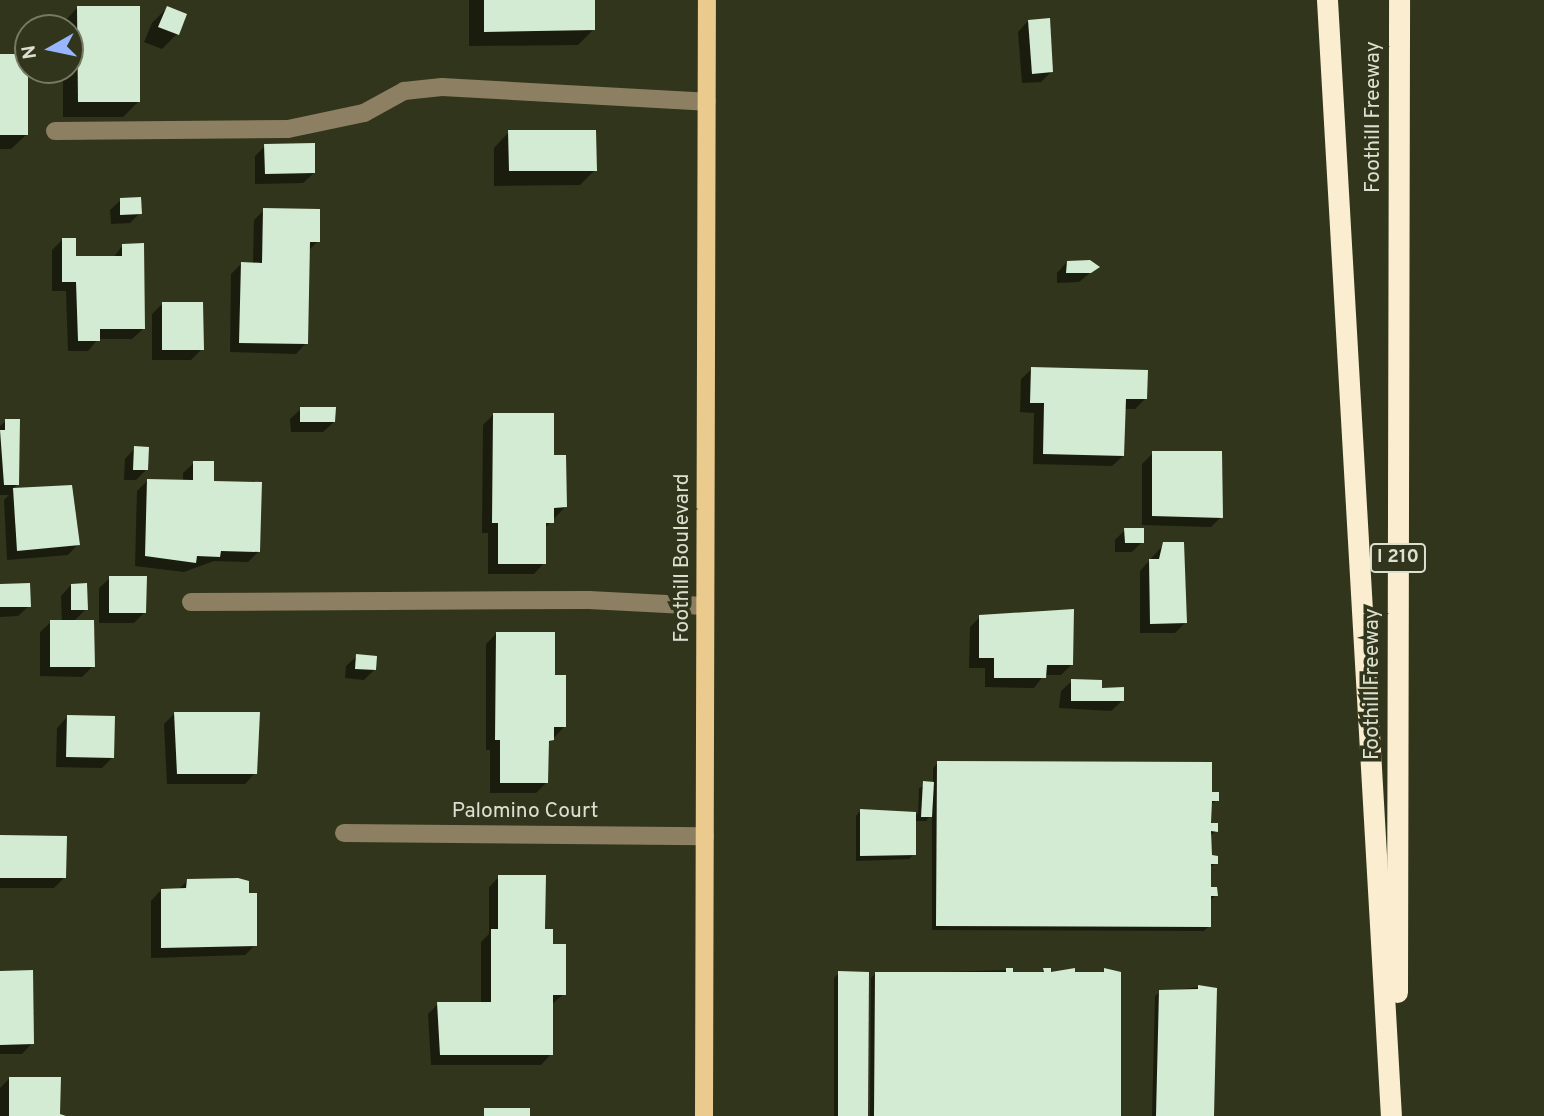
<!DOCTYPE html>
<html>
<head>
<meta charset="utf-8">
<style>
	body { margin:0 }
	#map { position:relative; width:1544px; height:1116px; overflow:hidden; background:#31351b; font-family:Overpass,sans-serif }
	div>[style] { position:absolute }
	.shadow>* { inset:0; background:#0007 }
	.building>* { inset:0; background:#d2ebd2 }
	.minor>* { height:18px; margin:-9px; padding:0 9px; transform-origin:9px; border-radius:9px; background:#8d7f61 }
	.major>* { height:18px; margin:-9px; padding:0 9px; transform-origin:9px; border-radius:9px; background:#eacb8d }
	.highway>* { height:21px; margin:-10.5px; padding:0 10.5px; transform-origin:10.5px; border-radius:10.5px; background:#fbedd0 }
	span { translate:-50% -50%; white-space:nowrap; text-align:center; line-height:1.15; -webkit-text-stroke:7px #31351b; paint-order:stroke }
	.shield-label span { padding:2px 5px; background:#31351b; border:2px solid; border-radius:5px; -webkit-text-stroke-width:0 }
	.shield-label { font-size:19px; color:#dde0d0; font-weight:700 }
	.street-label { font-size:21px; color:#dde0d0 }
	.north { position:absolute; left:14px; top:14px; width:70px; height:70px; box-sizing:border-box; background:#31351b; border:2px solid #767963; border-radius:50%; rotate:261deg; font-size:19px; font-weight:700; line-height:28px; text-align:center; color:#dde0d0 }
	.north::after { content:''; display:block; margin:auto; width:24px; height:32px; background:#99b5fd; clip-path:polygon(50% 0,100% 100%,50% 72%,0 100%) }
</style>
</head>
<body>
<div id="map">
	<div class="shadow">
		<div style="clip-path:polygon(469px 0,593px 0,593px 30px,578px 45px,469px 46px)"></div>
		<div style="clip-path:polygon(78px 7px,138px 102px,123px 117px,63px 117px,63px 70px,70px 70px,70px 28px,63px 28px,63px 23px)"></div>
		<div style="clip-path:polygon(167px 8px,177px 34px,162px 49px,144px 42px,152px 23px)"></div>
		<div style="clip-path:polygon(1028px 21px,1052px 71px,1041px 82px,1022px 83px,1018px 32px)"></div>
		<div style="clip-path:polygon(0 56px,27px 134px,11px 149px,0 149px)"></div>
		<div style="clip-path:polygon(509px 132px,595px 170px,580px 185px,494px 186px,494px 148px)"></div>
		<div style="clip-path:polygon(265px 146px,314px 173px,303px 183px,255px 184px,255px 156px)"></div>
		<div style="clip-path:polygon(121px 200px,140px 213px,130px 223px,111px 224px,110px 210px)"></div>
		<div style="clip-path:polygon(264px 210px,318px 241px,308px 251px,306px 343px,296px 354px,230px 352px,231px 274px,241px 264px,253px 264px,254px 220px)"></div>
		<div style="clip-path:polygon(62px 240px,74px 258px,113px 258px,123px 245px,143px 329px,132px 339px,98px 339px,88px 351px,68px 351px,66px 291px,52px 291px,52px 250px)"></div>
		<div style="clip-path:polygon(1067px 262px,1097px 267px,1079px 282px,1057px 283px,1057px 273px)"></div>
		<div style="clip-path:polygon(162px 304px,202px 349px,191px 360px,152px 360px,152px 314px)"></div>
		<div style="clip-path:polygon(1032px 369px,1145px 399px,1135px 409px,1124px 409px,1123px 456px,1112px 466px,1033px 464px,1034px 413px,1020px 412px,1021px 379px)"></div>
		<div style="clip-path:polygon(301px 409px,334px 422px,323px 432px,291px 432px,290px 419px)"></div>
		<div style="clip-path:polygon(493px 415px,552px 456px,565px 507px,544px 529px,544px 563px,534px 574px,488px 574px,488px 533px,482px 533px,483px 425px)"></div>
		<div style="clip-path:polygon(6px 421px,17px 485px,11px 490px,71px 487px,78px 544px,68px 555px,7px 560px,4px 500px,9px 495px,0 495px,0 426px)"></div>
		<div style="clip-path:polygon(135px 448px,146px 470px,136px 480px,124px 480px,125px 459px)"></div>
		<div style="clip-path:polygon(1153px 453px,1221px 517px,1211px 527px,1142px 525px,1142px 464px)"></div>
		<div style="clip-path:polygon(194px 463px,259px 551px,248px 562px,214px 561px,184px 572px,135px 566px,137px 491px,147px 481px,183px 482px,183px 473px)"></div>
		<div style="clip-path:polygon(1125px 530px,1142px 542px,1132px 552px,1115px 552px,1115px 540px)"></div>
		<div style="clip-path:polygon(1164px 544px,1185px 623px,1175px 633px,1140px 633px,1140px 571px)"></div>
		<div style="clip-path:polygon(110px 578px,145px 612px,134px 623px,99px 623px,99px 588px)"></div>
		<div style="clip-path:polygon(0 585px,29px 606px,18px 616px,0 617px)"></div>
		<div style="clip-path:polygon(71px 585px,86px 609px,73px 622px,93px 666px,82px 677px,40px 676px,40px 632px,51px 622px,62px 622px,61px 596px)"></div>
		<div style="clip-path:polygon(980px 617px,1071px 665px,1061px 675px,1044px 675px,1034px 688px,985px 687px,985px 668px,969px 668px,970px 627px)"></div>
		<div style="clip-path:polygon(496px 634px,553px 677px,564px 727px,547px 745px,547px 782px,536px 793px,490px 793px,490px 750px,486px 750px,486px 644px)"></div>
		<div style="clip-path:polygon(357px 656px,374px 670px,364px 680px,345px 678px,346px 666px)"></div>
		<div style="clip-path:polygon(1072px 681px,1100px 689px,1122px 701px,1111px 711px,1059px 708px,1061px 691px)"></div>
		<div style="clip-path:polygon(174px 714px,255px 773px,245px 784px,167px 784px,164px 724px)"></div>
		<div style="clip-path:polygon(67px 717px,113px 757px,102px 768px,56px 767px,57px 728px)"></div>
		<div style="clip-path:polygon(938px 763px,1210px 794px,1217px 800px,1210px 805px,1210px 825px,1216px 831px,1210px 836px,1210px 857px,1216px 863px,1209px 868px,1210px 888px,1216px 895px,1211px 900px,1209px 926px,1204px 931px,932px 930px,932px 814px,926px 821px,914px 821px,914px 854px,909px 859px,856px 861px,856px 816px,860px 811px,918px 814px,919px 788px,933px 783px,933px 768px)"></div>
		<div style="clip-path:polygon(0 837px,64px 878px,54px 888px,0 888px)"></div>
		<div style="clip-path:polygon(499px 877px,551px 946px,564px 994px,551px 1005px,551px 1054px,541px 1065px,431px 1065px,428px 1014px,438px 1004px,481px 1004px,481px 942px,489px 934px,489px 887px)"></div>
		<div style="clip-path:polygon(187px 881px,255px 945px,245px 955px,151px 958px,151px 901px,161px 890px,178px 890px)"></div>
		<div style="clip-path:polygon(1011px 970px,1011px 974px,1040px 974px,1044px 970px,1049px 974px,1101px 974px,1105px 970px,1119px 1116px,870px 1116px,871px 978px,875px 974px)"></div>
		<div style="clip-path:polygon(0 973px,32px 1043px,22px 1054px,0 1054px)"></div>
		<div style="clip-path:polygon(839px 973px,867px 1116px,834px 1116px,834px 978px)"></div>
		<div style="clip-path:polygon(1199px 987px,1213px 1116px,1152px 1116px,1155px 996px,1160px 992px)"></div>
		<div style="clip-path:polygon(10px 1078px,60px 1116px,0 1116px,0 1088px)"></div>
	</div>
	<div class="building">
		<div style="clip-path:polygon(484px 0,595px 0,595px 30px,484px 32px)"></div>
		<div style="clip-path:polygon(77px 6px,140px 6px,140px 102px,78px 102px)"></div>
		<div style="clip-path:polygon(167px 6px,187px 14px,179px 35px,158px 27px)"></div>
		<div style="clip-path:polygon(1050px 18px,1053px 72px,1032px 74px,1028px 20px)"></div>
		<div style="clip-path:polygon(0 54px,28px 54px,28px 135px,0 135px)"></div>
		<div style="clip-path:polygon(508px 130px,596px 130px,597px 171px,509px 171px)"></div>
		<div style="clip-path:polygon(315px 143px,315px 173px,265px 174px,264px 144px)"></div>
		<div style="clip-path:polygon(141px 197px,142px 214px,120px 215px,120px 198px)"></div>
		<div style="clip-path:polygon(263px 208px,320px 209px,320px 242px,310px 242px,308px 344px,239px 343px,241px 262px,262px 263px)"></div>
		<div style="clip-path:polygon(62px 238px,76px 238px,76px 256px,122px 256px,122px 244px,144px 243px,145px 329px,100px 329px,100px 341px,78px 341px,76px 282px,62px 282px)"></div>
		<div style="clip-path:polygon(1090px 260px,1100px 267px,1091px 273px,1066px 273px,1067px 261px)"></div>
		<div style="clip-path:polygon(162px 302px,203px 302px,204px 350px,162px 350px)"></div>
		<div style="clip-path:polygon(1031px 367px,1148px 370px,1147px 399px,1126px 399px,1124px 456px,1043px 454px,1044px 403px,1030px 403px)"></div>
		<div style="clip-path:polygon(300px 407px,336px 407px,335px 422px,300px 422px)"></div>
		<div style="clip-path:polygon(493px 413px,554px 413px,554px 455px,566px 455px,567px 507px,554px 508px,554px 523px,546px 523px,546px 564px,498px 564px,498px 523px,492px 523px)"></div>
		<div style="clip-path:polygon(5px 419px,20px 419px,19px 485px,4px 485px,0 430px,5px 430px)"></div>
		<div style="clip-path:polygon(134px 446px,149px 447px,148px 470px,133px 470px)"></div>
		<div style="clip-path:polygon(1152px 451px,1222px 451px,1223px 518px,1152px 516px)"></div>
		<div style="clip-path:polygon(193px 461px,214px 461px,214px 481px,262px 482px,260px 552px,221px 551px,220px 557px,197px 556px,196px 563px,145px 556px,147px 479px,193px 480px)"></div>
		<div style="clip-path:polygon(72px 485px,80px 545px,17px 551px,13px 488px)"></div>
		<div style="clip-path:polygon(1124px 528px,1144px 528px,1144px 543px,1125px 543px)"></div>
		<div style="clip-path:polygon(1163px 542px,1184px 542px,1187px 623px,1150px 624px,1149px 559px,1159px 559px)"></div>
		<div style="clip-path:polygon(109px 576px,147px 576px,146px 613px,109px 613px)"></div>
		<div style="clip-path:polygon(30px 583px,31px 607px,0 607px,0 584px)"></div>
		<div style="clip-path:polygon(87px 583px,88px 610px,71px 610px,71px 584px)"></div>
		<div style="clip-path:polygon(1074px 609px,1073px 665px,1047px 665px,1046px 678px,994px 678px,994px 658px,979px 658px,979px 615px)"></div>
		<div style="clip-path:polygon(50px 620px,94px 620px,95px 667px,50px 667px)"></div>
		<div style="clip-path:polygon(496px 632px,555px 632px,555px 675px,566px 675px,566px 727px,554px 727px,554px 740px,549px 741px,548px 783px,500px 783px,500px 740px,495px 740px)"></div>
		<div style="clip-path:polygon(356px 654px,377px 656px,376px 670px,355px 669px)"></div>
		<div style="clip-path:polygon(1071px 679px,1102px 680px,1102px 688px,1124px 687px,1124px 701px,1071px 701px)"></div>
		<div style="clip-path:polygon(174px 712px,260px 712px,257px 774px,177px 774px)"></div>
		<div style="clip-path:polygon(67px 715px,115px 716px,114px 758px,66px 757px)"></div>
		<div style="clip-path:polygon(937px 761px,1212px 762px,1212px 792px,1219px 792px,1219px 801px,1212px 801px,1211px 823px,1218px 823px,1218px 832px,1211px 831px,1212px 855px,1218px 856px,1218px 864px,1211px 864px,1211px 887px,1217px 887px,1218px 896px,1211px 896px,1211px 927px,936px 926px)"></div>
		<div style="clip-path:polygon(923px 781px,934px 782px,932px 817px,921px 817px)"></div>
		<div style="clip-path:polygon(860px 809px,916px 812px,916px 855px,860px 856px)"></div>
		<div style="clip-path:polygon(0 835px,67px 836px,66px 878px,0 878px)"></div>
		<div style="clip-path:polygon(498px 875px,546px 875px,545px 929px,553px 929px,553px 944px,566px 944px,566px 995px,553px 995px,553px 1055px,440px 1055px,437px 1002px,491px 1002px,491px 929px,498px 929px)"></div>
		<div style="clip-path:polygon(238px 878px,249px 881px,249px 893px,257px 893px,257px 946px,161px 948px,161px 889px,186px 888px,187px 879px)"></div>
		<div style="clip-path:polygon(1006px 968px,1013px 968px,1013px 972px,1044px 972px,1043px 968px,1051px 968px,1051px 972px,1075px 968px,1075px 972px,1104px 972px,1104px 968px,1121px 972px,1121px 1116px,874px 1116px,875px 972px,1006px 972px)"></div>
		<div style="clip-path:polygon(33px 970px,34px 1044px,0 1045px,0 971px)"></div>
		<div style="clip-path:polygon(838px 971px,869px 972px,868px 1116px,838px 1116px)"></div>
		<div style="clip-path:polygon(1198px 985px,1217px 988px,1214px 1116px,1156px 1116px,1159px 990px,1198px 989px)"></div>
		<div style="clip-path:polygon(9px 1077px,61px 1077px,60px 1114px,66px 1116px,9px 1116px)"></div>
		<div style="clip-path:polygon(484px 1108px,530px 1108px,530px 1116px,484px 1116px)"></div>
	</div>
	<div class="minor">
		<div style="left:55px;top:131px;width:233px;rotate:-0.5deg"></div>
		<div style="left:288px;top:129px;width:78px;rotate:-11.9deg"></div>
		<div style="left:364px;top:113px;width:46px;rotate:-28.8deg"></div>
		<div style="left:404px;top:91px;width:38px;rotate:-6deg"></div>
		<div style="left:442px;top:87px;width:265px;rotate:3.2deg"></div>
		<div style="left:191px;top:602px;width:398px;rotate:-0.3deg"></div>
		<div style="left:589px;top:600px;width:116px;rotate:3deg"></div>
		<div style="left:344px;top:833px;width:361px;rotate:0.5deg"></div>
	</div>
	<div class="major">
		<div style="left:704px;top:1116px;width:1116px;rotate:-89.85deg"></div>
	</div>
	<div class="highway">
		<div style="left:1327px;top:0;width:1118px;rotate:86.72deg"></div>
		<div style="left:1397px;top:992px;width:992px;rotate:-89.88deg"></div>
	</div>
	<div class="shield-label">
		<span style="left:1398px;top:558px">I 210</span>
	</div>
	<div class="street-label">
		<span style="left:1374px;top:117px;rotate:-90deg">Foothill Freeway</span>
		<span style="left:683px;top:558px;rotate:-90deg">Foothill Boulevard</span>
		<span style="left:1373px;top:684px;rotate:-90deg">Foothill Freeway</span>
		<span style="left:525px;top:812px">Palomino Court</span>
	</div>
	<div class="north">N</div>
</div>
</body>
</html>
